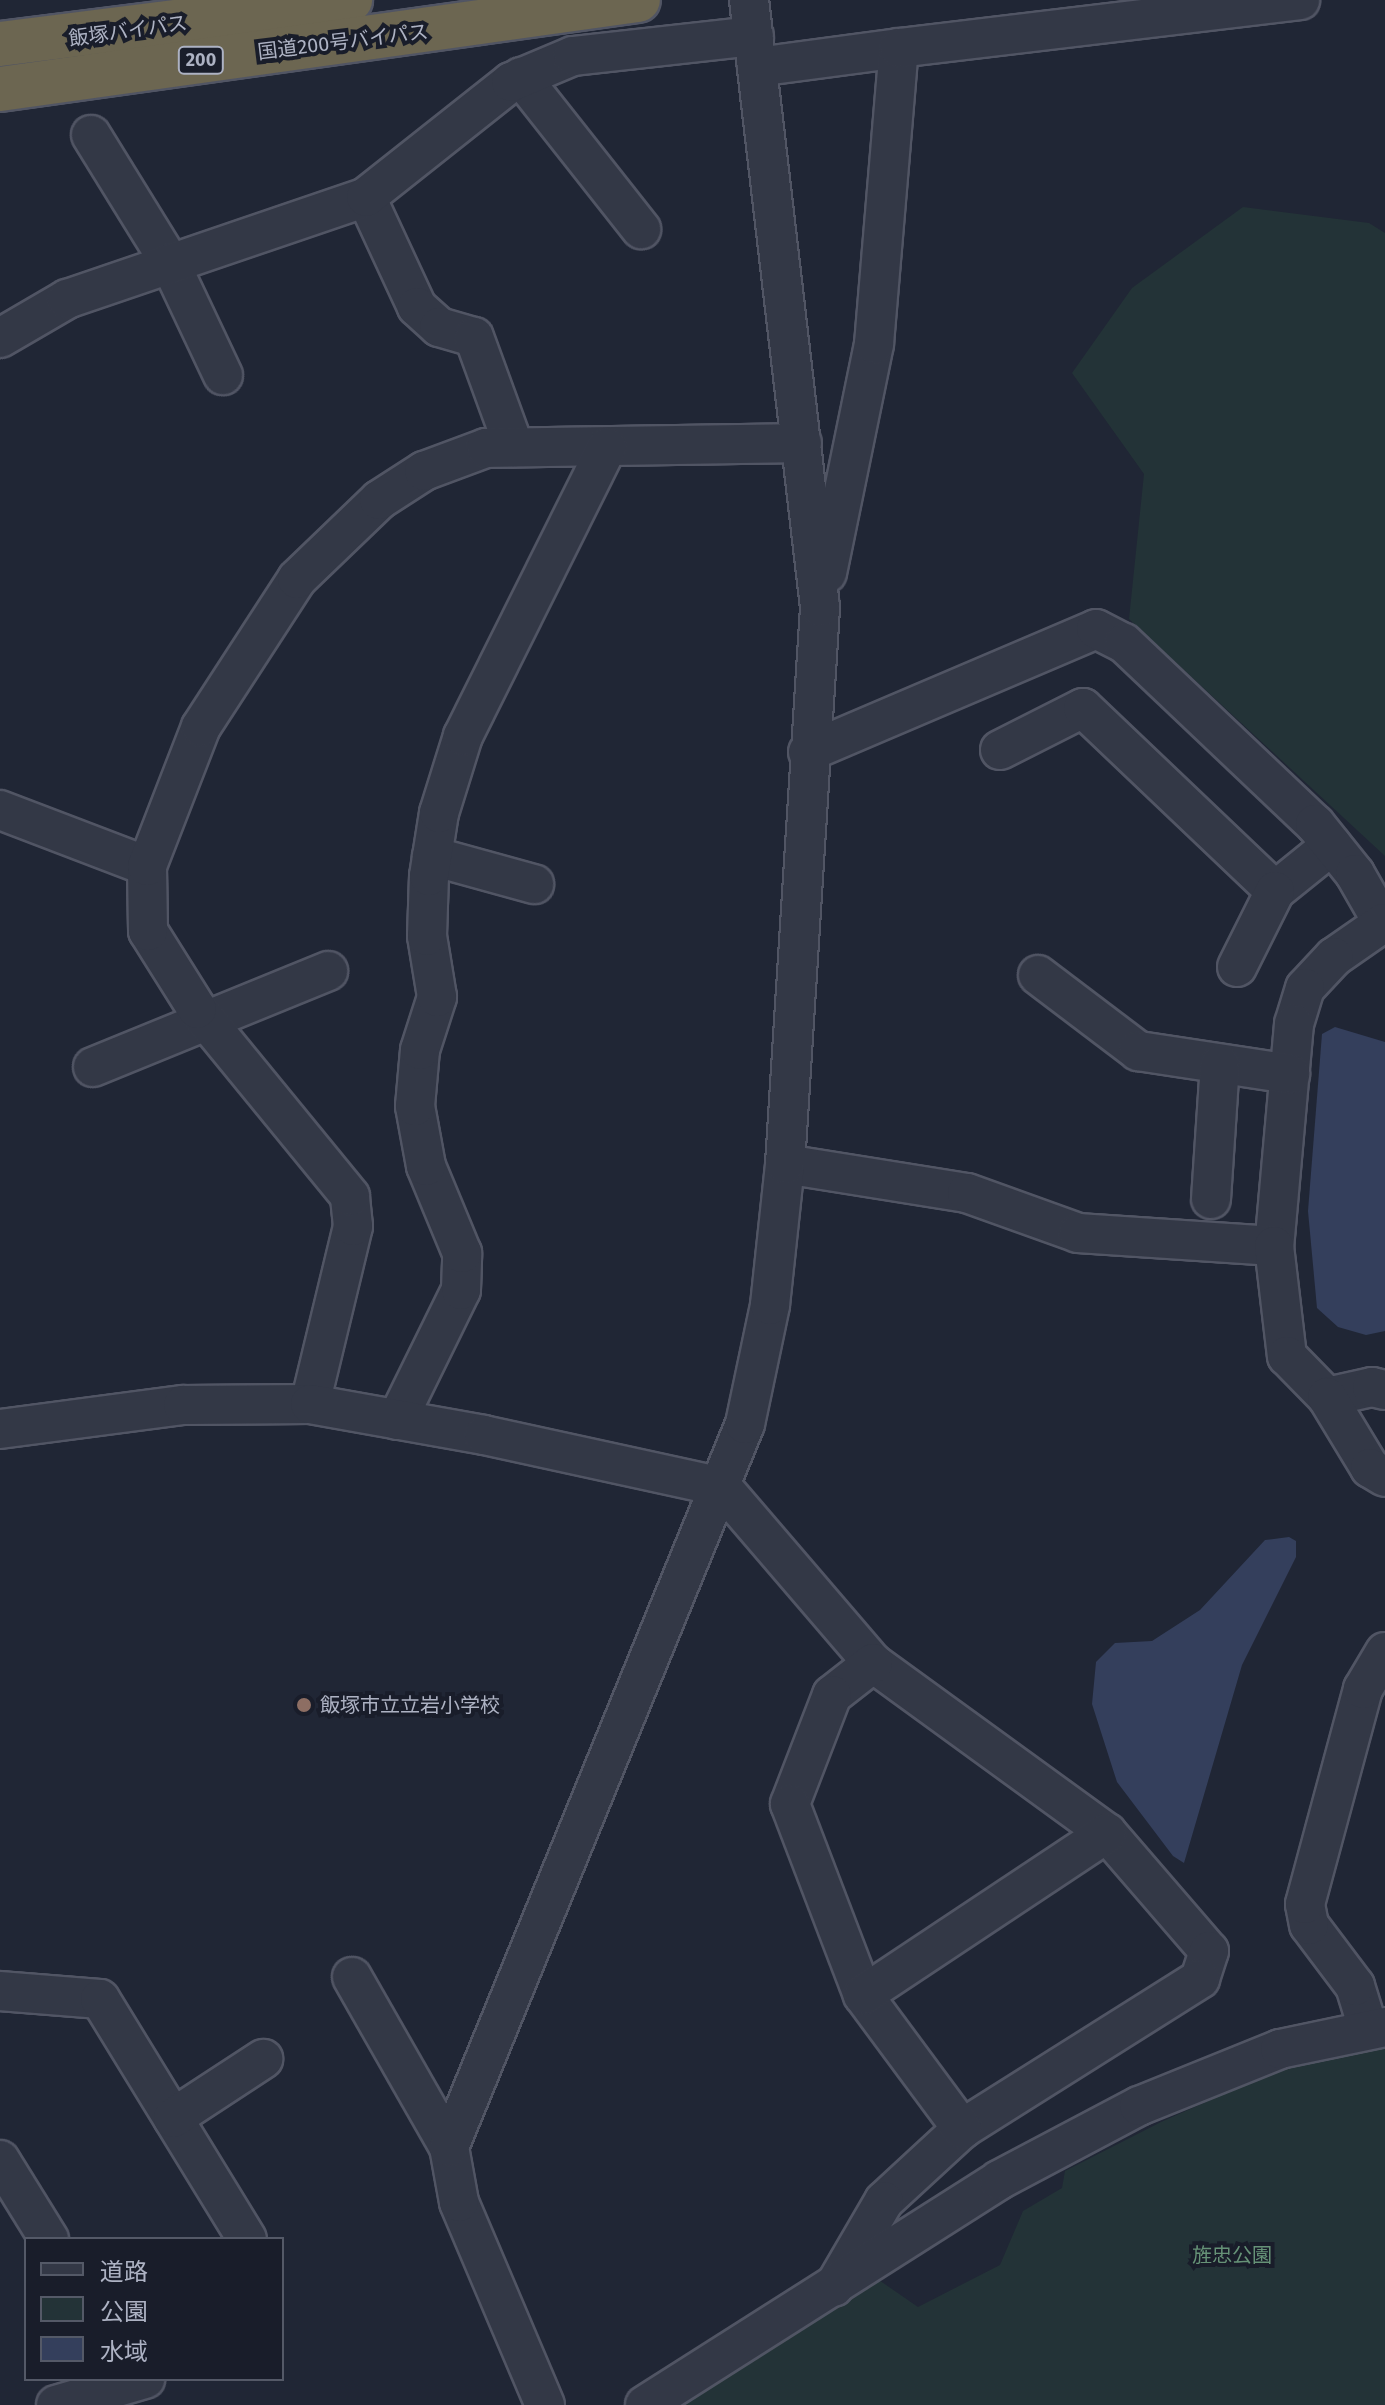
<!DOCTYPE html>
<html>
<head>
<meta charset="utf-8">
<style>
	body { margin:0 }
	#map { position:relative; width:1385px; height:2405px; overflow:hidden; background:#202635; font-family:"Fira Sans","Noto Sans JP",sans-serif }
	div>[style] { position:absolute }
	.green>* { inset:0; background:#233337 }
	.water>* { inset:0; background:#343f5c }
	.roads { filter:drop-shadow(2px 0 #515564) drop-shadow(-2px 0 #515564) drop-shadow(0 2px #515564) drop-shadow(0 -2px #515564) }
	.minor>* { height:38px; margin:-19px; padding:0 19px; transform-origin:19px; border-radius:19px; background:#333846 }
	.highway>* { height:44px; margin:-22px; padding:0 22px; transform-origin:22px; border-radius:22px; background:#6c6651 }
	.dots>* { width:22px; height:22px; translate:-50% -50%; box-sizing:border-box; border:4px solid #191d2a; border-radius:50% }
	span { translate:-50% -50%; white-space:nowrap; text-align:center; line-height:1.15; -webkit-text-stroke:8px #191d2a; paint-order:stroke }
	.shield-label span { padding:2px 6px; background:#191d2a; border:2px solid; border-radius:6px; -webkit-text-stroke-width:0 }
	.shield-label { font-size:18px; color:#adb2c3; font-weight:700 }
	.street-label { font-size:20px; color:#adb2c3 }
	.poi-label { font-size:20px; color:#adb2c3 }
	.left { translate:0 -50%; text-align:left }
	.park-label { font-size:20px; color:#669277 }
	.legend { position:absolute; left:24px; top:2237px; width:260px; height:144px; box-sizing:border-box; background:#191d2a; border:2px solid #545967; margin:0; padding:10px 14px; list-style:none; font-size:24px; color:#adb2c3 }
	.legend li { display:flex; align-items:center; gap:16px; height:40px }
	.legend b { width:40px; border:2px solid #545967 }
</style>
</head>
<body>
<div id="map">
	<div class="green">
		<div style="clip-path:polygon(1243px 207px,1369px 223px,1385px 233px,1385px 856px,1129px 619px,1144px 474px,1072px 373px,1132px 288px)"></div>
		<div style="clip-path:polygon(1385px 2043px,1385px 2405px,671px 2405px,876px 2278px,918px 2307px,1000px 2265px,1023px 2211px,1062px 2188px,1065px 2171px,1161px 2122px,1301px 2060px)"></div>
	</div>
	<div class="water">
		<div style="clip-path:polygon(1335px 1027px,1385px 1042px,1385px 1331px,1366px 1335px,1338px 1327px,1317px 1308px,1308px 1211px,1322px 1034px)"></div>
		<div style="clip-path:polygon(1289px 1537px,1296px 1541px,1296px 1557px,1242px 1665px,1184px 1863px,1173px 1856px,1117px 1782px,1092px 1704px,1096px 1662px,1115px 1643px,1152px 1641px,1200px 1610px,1265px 1540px)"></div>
	</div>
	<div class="roads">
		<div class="minor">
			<div style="left:757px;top:67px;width:143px;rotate:-7.6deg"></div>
			<div style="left:521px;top:77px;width:194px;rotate:51.7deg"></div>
			<div style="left:91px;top:135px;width:150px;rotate:58.3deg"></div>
			<div style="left:170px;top:263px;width:124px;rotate:64.7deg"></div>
			<div style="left:366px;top:197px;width:121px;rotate:65.1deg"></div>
			<div style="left:417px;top:307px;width:30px;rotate:42deg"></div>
			<div style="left:439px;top:327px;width:36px;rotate:16deg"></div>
			<div style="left:474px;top:337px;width:117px;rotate:70deg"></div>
			<div style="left:0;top:338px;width:78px;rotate:-30.2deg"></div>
			<div style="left:67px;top:299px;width:316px;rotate:-18.8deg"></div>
			<div style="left:366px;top:197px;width:185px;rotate:-38.4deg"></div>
			<div style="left:511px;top:82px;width:67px;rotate:-22.8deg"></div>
			<div style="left:573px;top:56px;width:182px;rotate:-6.3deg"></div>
			<div style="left:827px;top:573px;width:234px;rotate:-78.4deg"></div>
			<div style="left:874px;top:344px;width:297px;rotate:-85.2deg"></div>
			<div style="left:899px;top:48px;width:404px;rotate:-6.8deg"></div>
			<div style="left:1000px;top:750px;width:93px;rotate:-26.8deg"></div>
			<div style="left:1083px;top:708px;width:265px;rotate:43.6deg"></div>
			<div style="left:1275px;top:891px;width:73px;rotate:-38.9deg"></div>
			<div style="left:808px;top:752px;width:313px;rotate:-23.1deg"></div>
			<div style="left:1096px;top:629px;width:31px;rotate:27deg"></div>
			<div style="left:1124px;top:643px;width:263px;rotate:43.5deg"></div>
			<div style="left:1315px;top:824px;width:64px;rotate:51.3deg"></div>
			<div style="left:1355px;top:874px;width:56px;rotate:60.3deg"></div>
			<div style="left:1383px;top:923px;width:60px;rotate:145.2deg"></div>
			<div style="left:1334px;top:957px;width:42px;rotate:133.1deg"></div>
			<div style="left:1305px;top:988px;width:38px;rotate:107deg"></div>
			<div style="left:1294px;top:1024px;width:223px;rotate:95.1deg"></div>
			<div style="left:0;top:810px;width:157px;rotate:20.9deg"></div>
			<div style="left:432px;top:856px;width:106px;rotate:15.4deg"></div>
			<div style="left:1237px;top:967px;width:85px;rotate:-63.4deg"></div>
			<div style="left:1038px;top:975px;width:126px;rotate:37.2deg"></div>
			<div style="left:1138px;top:1051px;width:154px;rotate:8.6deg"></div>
			<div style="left:93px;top:1067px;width:254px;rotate:-22.2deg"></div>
			<div style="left:785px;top:1164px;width:184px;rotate:9.1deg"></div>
			<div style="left:967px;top:1193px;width:118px;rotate:19.8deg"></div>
			<div style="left:1078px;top:1233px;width:196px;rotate:3.8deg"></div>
			<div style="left:1274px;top:1246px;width:111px;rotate:83.3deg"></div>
			<div style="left:1287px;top:1356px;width:57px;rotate:45.7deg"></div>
			<div style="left:1327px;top:1397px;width:46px;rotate:-12.5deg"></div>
			<div style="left:1372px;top:1387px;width:13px;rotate:13deg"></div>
			<div style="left:1211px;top:1199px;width:135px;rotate:-86.2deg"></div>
			<div style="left:1327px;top:1397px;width:83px;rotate:58.8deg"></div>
			<div style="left:1370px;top:1468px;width:17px;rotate:31deg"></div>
			<div style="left:310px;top:1404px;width:183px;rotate:-76.4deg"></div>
			<div style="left:353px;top:1226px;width:30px;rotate:-96deg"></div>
			<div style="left:350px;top:1196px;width:242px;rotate:-129.3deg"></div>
			<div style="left:197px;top:1009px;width:92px;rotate:-122.1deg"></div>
			<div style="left:148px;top:931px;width:65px;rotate:-90.9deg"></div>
			<div style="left:147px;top:866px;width:149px;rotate:-68.8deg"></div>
			<div style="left:201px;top:727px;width:176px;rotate:-57deg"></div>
			<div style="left:297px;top:579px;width:114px;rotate:-43.9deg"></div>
			<div style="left:379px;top:500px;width:54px;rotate:-32.8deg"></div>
			<div style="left:424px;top:471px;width:66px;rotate:-20.4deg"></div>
			<div style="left:486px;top:448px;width:316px;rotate:-0.9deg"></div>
			<div style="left:397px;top:1420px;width:145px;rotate:-63.8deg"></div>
			<div style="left:461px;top:1290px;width:37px;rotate:-88deg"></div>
			<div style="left:462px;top:1253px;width:94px;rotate:-112.5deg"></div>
			<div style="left:426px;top:1166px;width:61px;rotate:-100.4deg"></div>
			<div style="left:415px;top:1106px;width:56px;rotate:-84.9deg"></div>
			<div style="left:420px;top:1050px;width:56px;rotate:-72.2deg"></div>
			<div style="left:437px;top:997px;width:62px;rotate:-99.3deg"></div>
			<div style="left:427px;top:936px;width:60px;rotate:-88.1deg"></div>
			<div style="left:429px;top:876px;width:64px;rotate:-81deg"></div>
			<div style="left:439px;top:813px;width:81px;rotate:-72.7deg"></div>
			<div style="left:463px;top:736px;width:323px;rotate:-63.5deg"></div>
			<div style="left:0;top:1429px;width:185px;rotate:-7.5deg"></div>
			<div style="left:183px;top:1405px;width:127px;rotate:-0.5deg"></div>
			<div style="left:310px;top:1404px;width:177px;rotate:10.1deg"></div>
			<div style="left:484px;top:1435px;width:244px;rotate:12.3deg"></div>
			<div style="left:722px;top:1487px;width:232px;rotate:49.4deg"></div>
			<div style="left:873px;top:1663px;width:289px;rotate:36deg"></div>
			<div style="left:1107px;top:1833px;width:156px;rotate:49.2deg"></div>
			<div style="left:1209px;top:1951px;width:29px;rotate:108deg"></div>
			<div style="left:1200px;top:1979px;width:281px;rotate:147.8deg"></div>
			<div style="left:962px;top:2129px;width:106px;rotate:137.3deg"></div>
			<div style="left:884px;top:2201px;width:99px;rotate:120.2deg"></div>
			<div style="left:873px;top:1663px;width:52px;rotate:142deg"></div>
			<div style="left:832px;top:1695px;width:117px;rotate:111.1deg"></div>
			<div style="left:790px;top:1804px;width:204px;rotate:69.1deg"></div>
			<div style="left:863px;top:1995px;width:167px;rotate:53.5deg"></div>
			<div style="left:352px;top:1977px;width:196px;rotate:60.3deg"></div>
			<div style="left:0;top:1991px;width:100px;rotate:4.6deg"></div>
			<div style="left:100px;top:1999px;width:281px;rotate:58.5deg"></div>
			<div style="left:863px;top:1995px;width:293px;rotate:-33.6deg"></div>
			<div style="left:1368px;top:2028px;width:44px;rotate:-107.2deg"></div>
			<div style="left:1355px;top:1986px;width:76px;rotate:-127deg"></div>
			<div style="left:1309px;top:1925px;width:21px;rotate:-101deg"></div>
			<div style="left:1305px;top:1904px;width:223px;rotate:-74.9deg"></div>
			<div style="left:1363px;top:1689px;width:43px;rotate:-59.3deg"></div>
			<div style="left:173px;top:2118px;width:108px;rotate:-33.2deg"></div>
			<div style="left:0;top:2160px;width:93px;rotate:58.2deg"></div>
			<div style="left:56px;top:2405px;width:93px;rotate:-16.3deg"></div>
			<div style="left:545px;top:2405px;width:220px;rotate:-113deg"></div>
			<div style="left:459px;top:2202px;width:56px;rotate:-100.3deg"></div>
			<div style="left:449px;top:2147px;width:781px;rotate:-67.74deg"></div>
			<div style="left:745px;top:1424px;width:122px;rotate:-78.1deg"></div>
			<div style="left:770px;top:1305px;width:142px;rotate:-83.9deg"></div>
			<div style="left:785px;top:1164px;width:558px;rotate:-86.4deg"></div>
			<div style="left:820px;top:607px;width:611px;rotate:-96.67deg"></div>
			<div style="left:645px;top:2405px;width:419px;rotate:-32.4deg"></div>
			<div style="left:999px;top:2180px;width:158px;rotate:-27.9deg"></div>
			<div style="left:1139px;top:2106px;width:152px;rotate:-22deg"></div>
			<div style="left:1280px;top:2049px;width:107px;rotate:-11.8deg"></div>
		</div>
		<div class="highway">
			<div style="left:0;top:44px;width:353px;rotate:-7.2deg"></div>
			<div style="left:0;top:89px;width:644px;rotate:-7.94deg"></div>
		</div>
	</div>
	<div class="dots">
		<div style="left:304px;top:1705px;background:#8d6e63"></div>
	</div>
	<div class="shield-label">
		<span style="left:201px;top:60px">200</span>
	</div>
	<div class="street-label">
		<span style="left:128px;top:31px;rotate:-8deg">飯塚バイパス</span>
		<span style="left:343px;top:42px;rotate:-7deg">国道200号バイパス</span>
	</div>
	<div class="poi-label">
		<span class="left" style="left:320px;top:1705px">飯塚市立立岩小学校</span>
	</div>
	<div class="park-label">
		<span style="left:1232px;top:2255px">旌忠公園</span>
	</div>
	<ul class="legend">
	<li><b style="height:10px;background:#333846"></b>道路</li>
	<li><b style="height:22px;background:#233337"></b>公園</li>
	<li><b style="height:22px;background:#343f5c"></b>水域</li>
	</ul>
</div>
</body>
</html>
